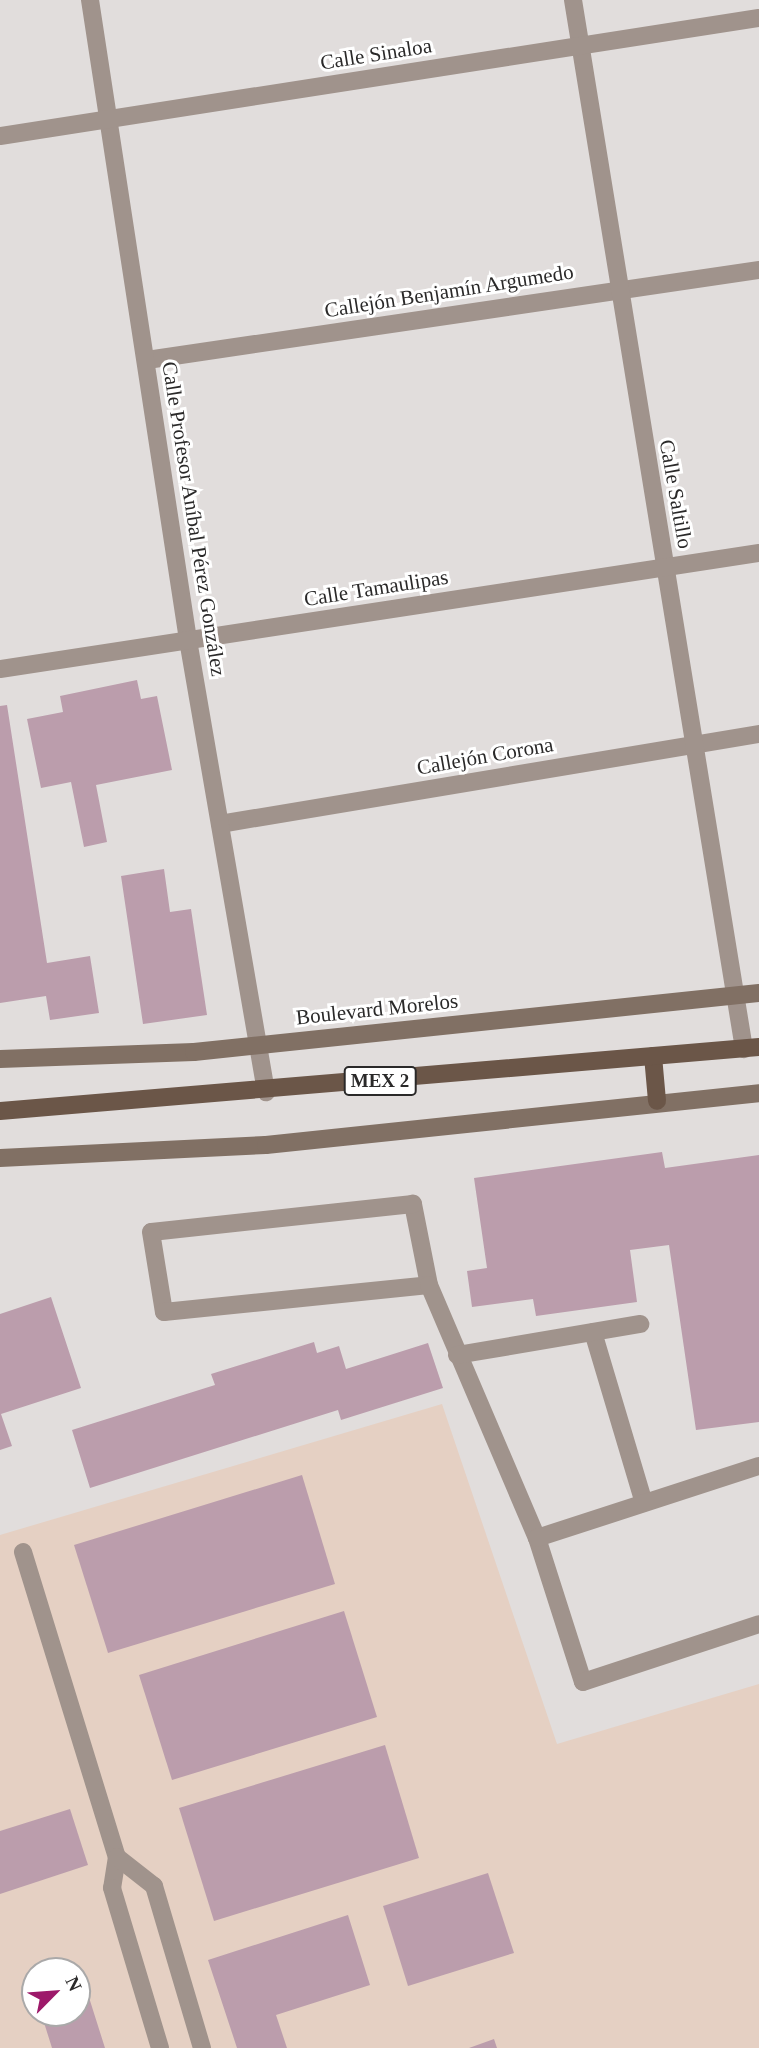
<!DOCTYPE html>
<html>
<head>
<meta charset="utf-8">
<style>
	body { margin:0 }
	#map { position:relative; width:759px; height:2048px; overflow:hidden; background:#e1dddc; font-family:"Times New Roman",serif }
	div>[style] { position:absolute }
	.industrial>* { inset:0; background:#e5d0c3 }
	.building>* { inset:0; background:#bb9dac }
	.lane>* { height:18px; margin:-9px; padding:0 9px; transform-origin:9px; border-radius:9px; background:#a0938c }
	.street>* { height:18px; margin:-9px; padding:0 9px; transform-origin:9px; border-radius:9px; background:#a0938c }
	.secondary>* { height:18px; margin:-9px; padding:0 9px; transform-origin:9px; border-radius:9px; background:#817064 }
	.primary>* { height:18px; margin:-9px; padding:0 9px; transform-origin:9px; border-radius:9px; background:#6b5648 }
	span { translate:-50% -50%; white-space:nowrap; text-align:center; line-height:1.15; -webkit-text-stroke:6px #fff; paint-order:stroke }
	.shield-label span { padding:2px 5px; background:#fff; border:2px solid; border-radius:5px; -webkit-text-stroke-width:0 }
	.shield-label { font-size:19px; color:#2a2929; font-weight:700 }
	.street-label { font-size:21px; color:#2a2929 }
	.north { position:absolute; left:21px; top:1957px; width:70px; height:70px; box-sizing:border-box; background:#fff; border:2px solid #aaa9a9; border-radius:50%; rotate:65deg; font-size:19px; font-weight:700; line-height:28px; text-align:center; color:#2a2929 }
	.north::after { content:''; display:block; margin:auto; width:24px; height:32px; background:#9d196a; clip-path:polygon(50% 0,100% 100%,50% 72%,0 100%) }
</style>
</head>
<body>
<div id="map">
	<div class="industrial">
		<div style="clip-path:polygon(evenodd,442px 1404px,557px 1744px,759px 1684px,759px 2048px,0 2048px,0 1535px,442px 1404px,35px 1971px,77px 1971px,77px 2013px,35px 2013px,35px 1971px)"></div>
	</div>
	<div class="building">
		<div style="clip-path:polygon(137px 680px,141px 699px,157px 696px,172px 770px,96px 785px,107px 842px,84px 847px,71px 782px,41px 788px,27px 719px,63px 712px,60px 696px)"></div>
		<div style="clip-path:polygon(7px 705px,47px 963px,90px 956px,99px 1013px,50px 1020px,46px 996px,0 1003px,0 706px)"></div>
		<div style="clip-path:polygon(164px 869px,170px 912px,191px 909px,207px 1015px,143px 1024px,121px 876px)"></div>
		<div style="clip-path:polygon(662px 1152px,665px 1168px,759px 1155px,759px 1422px,696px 1430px,669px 1245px,630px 1250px,637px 1302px,536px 1316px,533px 1299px,472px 1307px,467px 1271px,487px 1268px,474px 1178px)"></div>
		<div style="clip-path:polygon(51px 1297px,81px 1388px,1px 1414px,12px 1446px,0 1450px,0 1314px)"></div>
		<div style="clip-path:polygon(314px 1342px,317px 1353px,339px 1346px,346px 1369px,428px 1343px,443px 1388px,341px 1420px,338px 1410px,90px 1488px,72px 1430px,215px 1385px,211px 1374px)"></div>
		<div style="clip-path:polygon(302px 1475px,335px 1584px,108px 1653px,74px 1545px)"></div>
		<div style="clip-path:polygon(344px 1611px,377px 1717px,172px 1780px,139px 1675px)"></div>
		<div style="clip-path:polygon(385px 1745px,419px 1858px,214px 1921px,179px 1808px)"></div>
		<div style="clip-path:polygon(70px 1809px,88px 1865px,0 1894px,0 1831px)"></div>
		<div style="clip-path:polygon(488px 1873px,514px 1953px,408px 1986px,383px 1906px)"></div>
		<div style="clip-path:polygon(348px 1915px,370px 1985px,276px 2015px,287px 2048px,237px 2048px,208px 1960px)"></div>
		<div style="clip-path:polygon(80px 1969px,105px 2048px,52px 2048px,41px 2013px,77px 2013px)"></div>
		<div style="clip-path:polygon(494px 2039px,497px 2048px,469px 2048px)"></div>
	</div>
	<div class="lane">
		<div style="left:147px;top:360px;width:619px;rotate:-8.37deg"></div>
		<div style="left:220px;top:824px;width:546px;rotate:-9.48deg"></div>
		<div style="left:429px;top:1285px;width:83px;rotate:-101.2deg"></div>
		<div style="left:413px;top:1204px;width:263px;rotate:173.9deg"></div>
		<div style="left:151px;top:1232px;width:81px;rotate:80.8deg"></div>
		<div style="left:164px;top:1312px;width:266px;rotate:-5.8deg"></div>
		<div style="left:429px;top:1285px;width:275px;rotate:66.9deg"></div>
		<div style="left:537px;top:1538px;width:151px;rotate:72.3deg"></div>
		<div style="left:583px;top:1682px;width:185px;rotate:-18.2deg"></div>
		<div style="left:593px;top:1332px;width:178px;rotate:73.4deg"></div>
		<div style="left:457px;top:1355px;width:186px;rotate:-9.6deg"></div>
		<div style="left:537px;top:1538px;width:233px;rotate:-18deg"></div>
		<div style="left:23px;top:1552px;width:319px;rotate:72.9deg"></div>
		<div style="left:117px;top:1857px;width:31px;rotate:99deg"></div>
		<div style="left:112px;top:1888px;width:167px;rotate:73.3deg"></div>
		<div style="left:117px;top:1857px;width:47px;rotate:38.1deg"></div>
		<div style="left:154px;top:1886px;width:169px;rotate:73.5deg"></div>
	</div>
	<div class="street">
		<div style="left:90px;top:0;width:647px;rotate:81.29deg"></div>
		<div style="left:188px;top:640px;width:459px;rotate:80.2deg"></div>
		<div style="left:573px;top:0;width:1063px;rotate:80.74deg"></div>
		<div style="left:0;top:136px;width:768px;rotate:-8.84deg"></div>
		<div style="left:0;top:669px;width:768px;rotate:-8.69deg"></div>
	</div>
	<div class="secondary">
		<div style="left:0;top:1059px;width:194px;rotate:-2.1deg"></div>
		<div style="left:194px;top:1052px;width:568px;rotate:-5.96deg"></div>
		<div style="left:0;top:1158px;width:266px;rotate:-2.8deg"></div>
		<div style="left:266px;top:1145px;width:496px;rotate:-6deg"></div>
	</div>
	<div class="primary">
		<div style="left:653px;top:1056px;width:45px;rotate:84.9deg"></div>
		<div style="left:0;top:1111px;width:762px;rotate:-4.82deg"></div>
	</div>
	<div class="shield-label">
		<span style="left:380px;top:1081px">MEX 2</span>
	</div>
	<div class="street-label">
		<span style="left:376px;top:54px;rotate:-9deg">Calle Sinaloa</span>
		<span style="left:449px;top:291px;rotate:-9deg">Callejón Benjamín Argumedo</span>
		<span style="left:676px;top:494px;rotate:80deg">Calle Saltillo</span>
		<span style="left:194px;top:519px;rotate:81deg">Calle Profesor Aníbal Pérez González</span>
		<span style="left:376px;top:588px;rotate:-9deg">Calle Tamaulipas</span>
		<span style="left:485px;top:756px;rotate:-10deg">Callejón Corona</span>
		<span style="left:377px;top:1009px;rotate:-6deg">Boulevard Morelos</span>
	</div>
	<div class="north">N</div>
</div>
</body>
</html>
